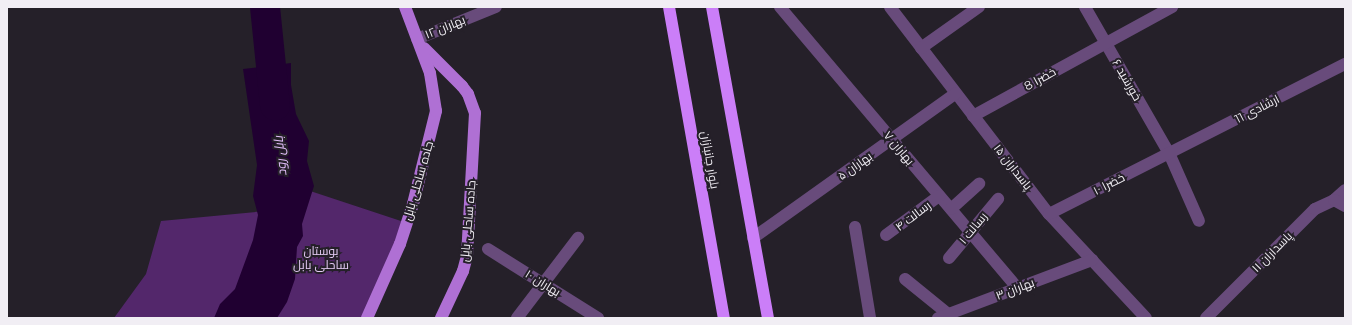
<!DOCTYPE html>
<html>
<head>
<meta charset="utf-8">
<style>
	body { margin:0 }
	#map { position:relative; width:1352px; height:325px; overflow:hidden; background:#252029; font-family:Montserrat,Cairo,sans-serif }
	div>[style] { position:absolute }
	.green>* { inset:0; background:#53276b }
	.water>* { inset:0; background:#200031 }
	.river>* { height:30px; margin:-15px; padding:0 15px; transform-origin:15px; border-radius:15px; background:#200031 }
	.street>* { height:12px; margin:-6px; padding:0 6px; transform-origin:6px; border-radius:6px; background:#684b7b }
	.primary>* { height:12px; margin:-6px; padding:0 6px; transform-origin:6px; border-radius:6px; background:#af70d4 }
	.highway>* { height:12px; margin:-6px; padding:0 6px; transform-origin:6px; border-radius:6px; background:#cb7ef8 }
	span { translate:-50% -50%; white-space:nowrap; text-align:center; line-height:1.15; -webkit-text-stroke:4px #252029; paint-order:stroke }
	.street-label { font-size:12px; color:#f1eef4 }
	.park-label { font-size:12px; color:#e4cbf4 }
	.water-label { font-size:13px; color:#e4bffc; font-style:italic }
	.frame { position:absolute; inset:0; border:8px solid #f1eef4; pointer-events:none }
</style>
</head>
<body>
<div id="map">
	<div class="green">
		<div style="clip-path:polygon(283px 182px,407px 223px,367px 318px,114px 318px,146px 274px,161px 221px,276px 210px)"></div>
	</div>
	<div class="water">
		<div style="clip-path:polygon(291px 63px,291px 85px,296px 114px,309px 141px,307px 161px,314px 186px,302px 224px,303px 236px,297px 247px,295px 279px,287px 302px,277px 318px,214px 318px,220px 304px,235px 289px,253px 240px,258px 215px,253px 196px,257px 165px,243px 69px)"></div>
	</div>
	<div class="river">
		<div style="left:265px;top:7px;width:99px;rotate:84.2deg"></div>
	</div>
	<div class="street">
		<div style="left:780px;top:7px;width:369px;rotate:49.8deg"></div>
		<div style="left:890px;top:7px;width:261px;rotate:52.5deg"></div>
		<div style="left:1049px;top:214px;width:142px;rotate:47deg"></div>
		<div style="left:1085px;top:7px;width:168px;rotate:60.1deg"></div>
		<div style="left:1169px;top:153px;width:74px;rotate:66.2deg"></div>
		<div style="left:417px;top:39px;width:85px;rotate:-22.1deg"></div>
		<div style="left:921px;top:48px;width:71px;rotate:-35.3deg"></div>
		<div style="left:973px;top:116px;width:227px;rotate:-28.7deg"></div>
		<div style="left:1334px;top:200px;width:15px;rotate:-42deg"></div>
		<div style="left:951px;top:209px;width:38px;rotate:-42deg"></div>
		<div style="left:1049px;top:214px;width:332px;rotate:-26.9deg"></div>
		<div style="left:855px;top:227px;width:92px;rotate:80.6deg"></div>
		<div style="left:886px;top:235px;width:66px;rotate:-36.3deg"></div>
		<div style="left:753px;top:238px;width:249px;rotate:-35.5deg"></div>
		<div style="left:488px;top:249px;width:130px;rotate:32.1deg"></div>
		<div style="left:949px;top:258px;width:77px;rotate:-50.3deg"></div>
		<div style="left:905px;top:279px;width:55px;rotate:39.1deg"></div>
		<div style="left:517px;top:318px;width:101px;rotate:-52.7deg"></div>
		<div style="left:938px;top:318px;width:165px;rotate:-20.6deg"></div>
		<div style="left:1206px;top:318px;width:154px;rotate:-45deg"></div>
		<div style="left:1315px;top:209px;width:21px;rotate:-25deg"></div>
		<div style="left:1334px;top:200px;width:13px;rotate:29deg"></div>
	</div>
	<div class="primary">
		<div style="left:424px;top:48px;width:54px;rotate:45deg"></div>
		<div style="left:462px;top:86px;width:10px;rotate:53deg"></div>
		<div style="left:468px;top:94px;width:20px;rotate:70deg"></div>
		<div style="left:475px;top:113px;width:143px;rotate:93.2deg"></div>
		<div style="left:467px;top:256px;width:16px;rotate:105deg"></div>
		<div style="left:463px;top:271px;width:52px;rotate:115.1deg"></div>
		<div style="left:367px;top:318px;width:81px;rotate:-66deg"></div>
		<div style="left:400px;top:244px;width:42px;rotate:-72deg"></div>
		<div style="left:413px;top:204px;width:96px;rotate:-76.1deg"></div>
		<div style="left:436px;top:111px;width:38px;rotate:-99deg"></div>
		<div style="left:430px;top:73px;width:71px;rotate:-110.7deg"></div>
	</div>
	<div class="highway">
		<div style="left:669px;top:7px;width:316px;rotate:80deg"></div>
		<div style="left:712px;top:7px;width:316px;rotate:79.8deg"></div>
	</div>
	<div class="street-label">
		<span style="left:445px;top:27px;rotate:-22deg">بهاران ۱۲</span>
		<span style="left:1040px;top:79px;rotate:-29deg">خضرا 8</span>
		<span style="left:1127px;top:80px;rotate:60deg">خورشید ۶</span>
		<span style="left:1257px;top:109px;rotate:-27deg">ارشادی 11</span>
		<span style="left:899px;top:148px;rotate:50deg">بهاران ۷</span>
		<span style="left:710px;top:160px;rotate:80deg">بلوار جانبازان</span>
		<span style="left:855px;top:166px;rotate:-35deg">بهاران ۵</span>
		<span style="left:1013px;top:167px;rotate:52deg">پاسداران ۱۵</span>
		<span style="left:418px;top:181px;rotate:-74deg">جاده ساحلی بابل</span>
		<span style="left:1109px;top:184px;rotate:-27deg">خضرا ۱۰</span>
		<span style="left:913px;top:216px;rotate:-37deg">رسالت ۴</span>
		<span style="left:468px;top:221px;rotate:-85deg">جاده ساحلی بایل</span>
		<span style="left:973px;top:228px;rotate:-50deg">رسالت ۱</span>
		<span style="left:1272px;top:252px;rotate:-45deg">پاسداران ١١</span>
		<span style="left:543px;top:283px;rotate:32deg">بهاران ۱۰</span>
		<span style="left:1015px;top:289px;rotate:-21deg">بهاران ۳</span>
	</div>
	<div class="park-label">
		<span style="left:321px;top:258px">بوستان<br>ساحلی بابل</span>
	</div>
	<div class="water-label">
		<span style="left:280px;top:156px;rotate:-96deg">بابل رود</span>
	</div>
	<div class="frame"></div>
</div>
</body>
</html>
